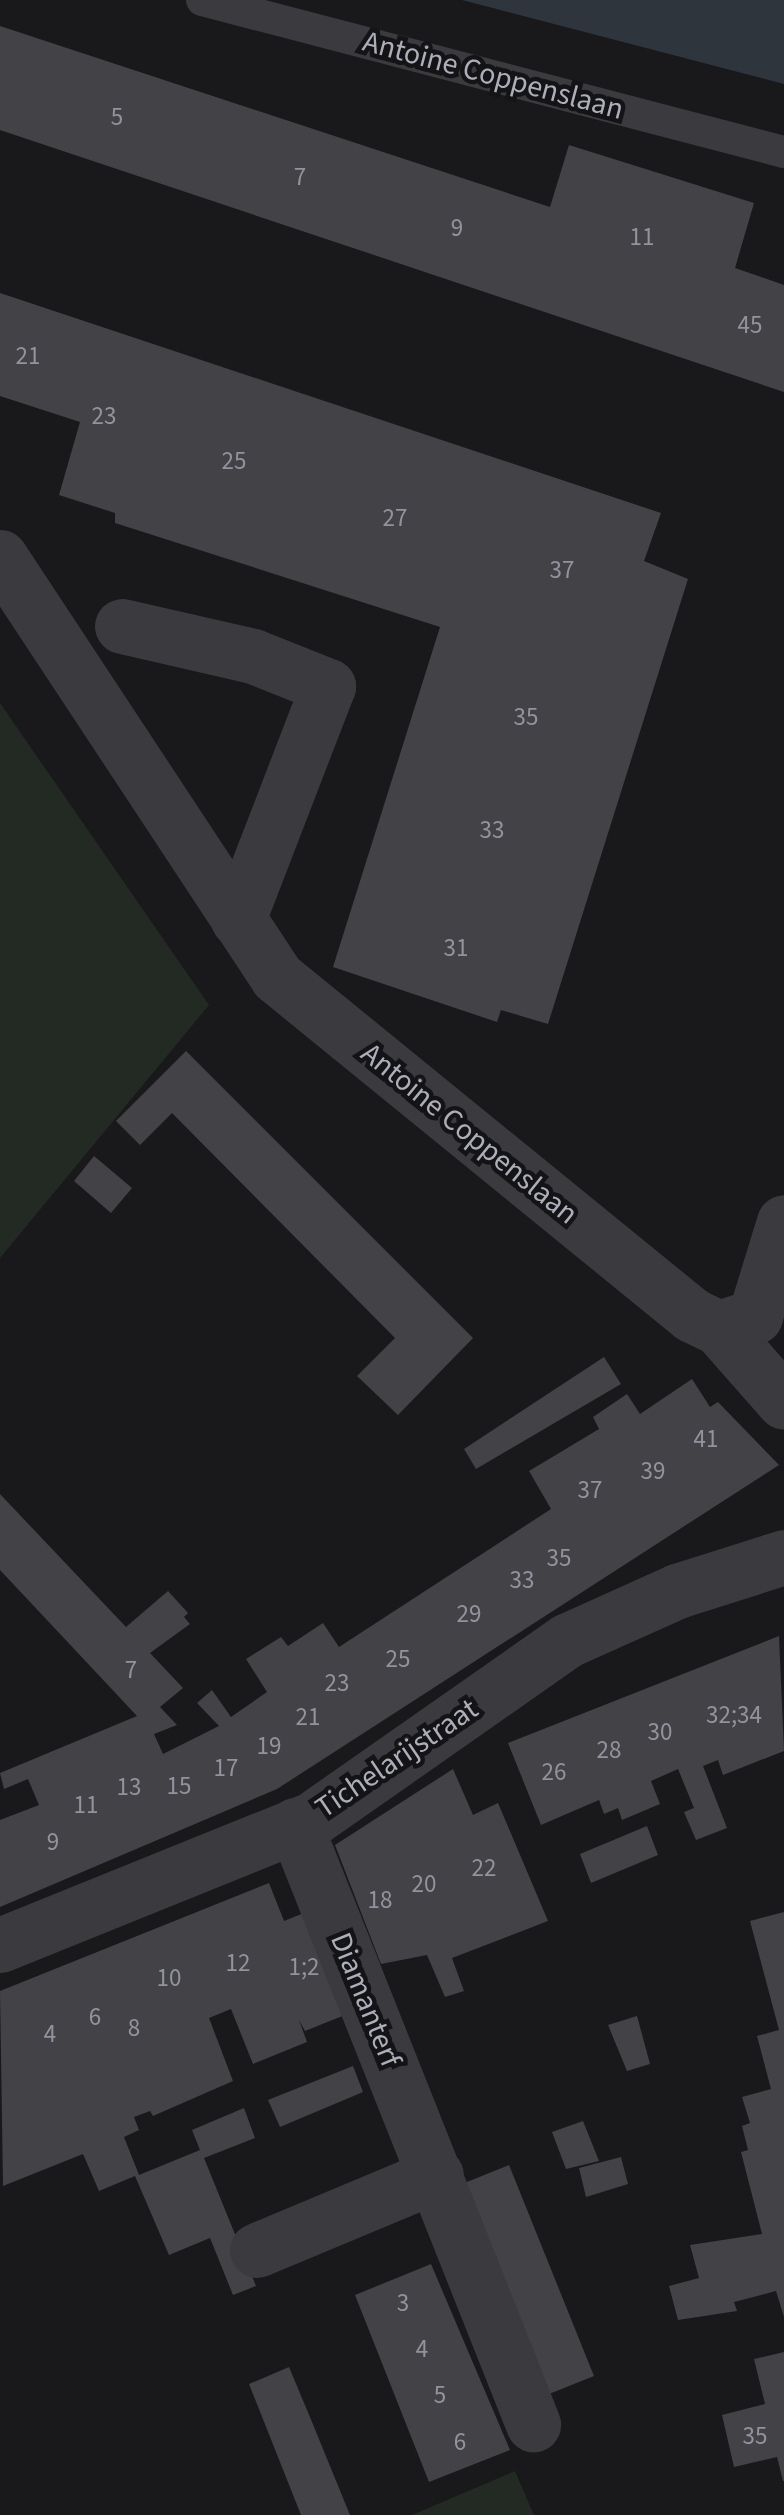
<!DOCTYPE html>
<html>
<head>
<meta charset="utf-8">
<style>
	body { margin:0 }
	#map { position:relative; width:784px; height:2515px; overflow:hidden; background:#19181a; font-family:"Source Sans 3",sans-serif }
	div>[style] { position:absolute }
	.green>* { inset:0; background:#232a24 }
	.water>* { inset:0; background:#2f353d }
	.building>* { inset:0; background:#434347 }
	.lane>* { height:32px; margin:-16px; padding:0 16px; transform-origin:16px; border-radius:16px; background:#3a3a3f }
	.street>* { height:55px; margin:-27.5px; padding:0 27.5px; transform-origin:27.5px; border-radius:27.5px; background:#3a3a3f }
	span { translate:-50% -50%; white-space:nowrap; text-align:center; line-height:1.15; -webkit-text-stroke:9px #141315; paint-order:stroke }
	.number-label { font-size:25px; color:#92939c }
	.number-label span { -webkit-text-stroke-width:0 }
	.street-label { font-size:30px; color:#acaeb9 }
</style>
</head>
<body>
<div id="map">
	<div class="green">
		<div style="clip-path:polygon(0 703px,209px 1005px,0 1258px)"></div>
		<div style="clip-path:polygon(515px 2471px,534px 2515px,412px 2515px)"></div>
	</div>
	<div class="water">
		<div style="clip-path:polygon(462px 0,784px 0,784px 84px)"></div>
	</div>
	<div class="building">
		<div style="clip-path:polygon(0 26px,550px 207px,569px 145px,754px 203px,735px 268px,784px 285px,784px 392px,0 130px)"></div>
		<div style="clip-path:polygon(0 293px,661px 513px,644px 561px,688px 579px,548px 1024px,501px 1010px,497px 1022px,333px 967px,440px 627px,115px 523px,115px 513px,59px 495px,80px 422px,0 396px)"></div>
		<div style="clip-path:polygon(186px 1051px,473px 1338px,398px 1415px,357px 1376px,395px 1338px,172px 1113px,140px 1145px,116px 1121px)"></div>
		<div style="clip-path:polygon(94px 1156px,132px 1188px,111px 1213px,74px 1181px)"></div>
		<div style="clip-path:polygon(604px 1357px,621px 1384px,476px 1469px,464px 1449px)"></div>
		<div style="clip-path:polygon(692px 1379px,710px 1407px,718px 1402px,779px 1465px,277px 1789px,0 1907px,0 1820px,39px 1805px,28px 1779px,4px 1789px,0 1773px,137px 1716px,0 1570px,0 1494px,126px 1627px,168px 1591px,188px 1613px,184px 1617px,190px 1624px,150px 1653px,183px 1688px,160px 1707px,177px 1725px,154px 1734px,163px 1754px,219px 1726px,197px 1703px,212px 1690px,231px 1717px,267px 1692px,246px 1659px,281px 1637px,288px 1646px,323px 1623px,339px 1647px,551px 1509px,529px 1471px,599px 1429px,593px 1417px,627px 1394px,640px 1414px)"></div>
		<div style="clip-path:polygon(779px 1636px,784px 1751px,723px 1775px,718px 1760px,703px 1766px,727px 1828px,696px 1840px,684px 1812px,694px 1808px,678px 1769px,651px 1781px,660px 1804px,622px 1820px,618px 1808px,604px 1814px,599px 1800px,541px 1825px,508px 1743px)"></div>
		<div style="clip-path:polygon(453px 1769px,473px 1815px,498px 1803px,548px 1921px,452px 1958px,464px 1991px,445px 1997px,427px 1955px,381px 1964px,335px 1845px)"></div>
		<div style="clip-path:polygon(647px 1826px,658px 1855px,591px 1883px,580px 1854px)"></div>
		<div style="clip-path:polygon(269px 1883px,284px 1921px,309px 1911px,350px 2013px,305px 2031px,299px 2020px,307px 2042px,253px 2064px,231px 2009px,209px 2018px,233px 2081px,153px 2116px,150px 2111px,134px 2117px,139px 2130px,124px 2137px,139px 2175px,200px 2150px,192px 2130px,244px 2108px,255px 2138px,204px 2158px,256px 2286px,233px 2295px,210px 2238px,169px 2255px,135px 2176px,99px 2191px,83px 2154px,3px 2186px,0 1991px)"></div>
		<div style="clip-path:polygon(784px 1912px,784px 2317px,776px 2291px,734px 2302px,737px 2311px,678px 2320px,669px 2286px,699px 2278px,690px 2245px,762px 2234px,741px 2152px,748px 2150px,742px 2126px,750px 2123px,742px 2097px,771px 2089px,757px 2036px,779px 2030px,750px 1921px)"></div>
		<div style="clip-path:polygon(637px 2016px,650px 2064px,627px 2071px,608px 2025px)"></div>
		<div style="clip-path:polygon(353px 2066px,363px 2092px,280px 2127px,268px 2100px)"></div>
		<div style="clip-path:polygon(583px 2121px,599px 2161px,566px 2169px,552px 2132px)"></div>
		<div style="clip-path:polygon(621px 2157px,628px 2184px,586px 2197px,579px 2168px)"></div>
		<div style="clip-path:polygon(509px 2165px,594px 2376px,549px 2394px,462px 2184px)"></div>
		<div style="clip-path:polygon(431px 2264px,510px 2450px,429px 2482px,355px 2295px)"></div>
		<div style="clip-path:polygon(784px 2352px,784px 2481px,783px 2481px,777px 2457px,734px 2467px,722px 2415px,765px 2404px,754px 2359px)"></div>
		<div style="clip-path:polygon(289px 2367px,312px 2422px,350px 2515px,301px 2515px,249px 2384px)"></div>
	</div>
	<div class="lane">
		<div style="left:202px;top:0;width:602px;rotate:14.64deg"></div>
	</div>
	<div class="street">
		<div style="left:0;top:557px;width:503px;rotate:56.59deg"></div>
		<div style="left:277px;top:977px;width:535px;rotate:39.16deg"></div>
		<div style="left:692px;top:1315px;width:30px;rotate:26deg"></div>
		<div style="left:719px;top:1328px;width:98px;rotate:48.7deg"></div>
		<div style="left:122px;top:626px;width:134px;rotate:12.9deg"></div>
		<div style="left:253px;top:656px;width:81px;rotate:21.8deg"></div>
		<div style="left:328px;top:686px;width:250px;rotate:111.1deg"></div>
		<div style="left:719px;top:1328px;width:38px;rotate:-18deg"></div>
		<div style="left:755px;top:1316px;width:98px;rotate:-72.9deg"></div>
		<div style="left:295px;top:1825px;width:645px;rotate:68.33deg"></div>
		<div style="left:0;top:1945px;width:336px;rotate:-22deg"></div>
		<div style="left:312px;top:1819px;width:312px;rotate:-35deg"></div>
		<div style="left:568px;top:1640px;width:120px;rotate:-24.2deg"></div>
		<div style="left:677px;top:1591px;width:112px;rotate:-17.6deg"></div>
		<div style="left:257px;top:2250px;width:194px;rotate:-22.7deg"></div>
	</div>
	<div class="number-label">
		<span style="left:117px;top:117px">5</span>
		<span style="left:300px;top:177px">7</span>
		<span style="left:457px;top:228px">9</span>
		<span style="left:642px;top:237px">11</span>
		<span style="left:750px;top:325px">45</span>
		<span style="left:28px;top:356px">21</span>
		<span style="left:104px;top:416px">23</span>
		<span style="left:234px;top:461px">25</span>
		<span style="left:395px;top:518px">27</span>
		<span style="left:562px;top:570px">37</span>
		<span style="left:526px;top:717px">35</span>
		<span style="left:492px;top:830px">33</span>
		<span style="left:456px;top:948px">31</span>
		<span style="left:706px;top:1439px">41</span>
		<span style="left:653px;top:1471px">39</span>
		<span style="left:590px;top:1490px">37</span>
		<span style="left:559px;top:1558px">35</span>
		<span style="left:522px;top:1580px">33</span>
		<span style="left:469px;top:1614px">29</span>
		<span style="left:398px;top:1659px">25</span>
		<span style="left:131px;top:1670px">7</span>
		<span style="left:337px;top:1683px">23</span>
		<span style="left:734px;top:1715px">32;34</span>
		<span style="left:308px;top:1717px">21</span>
		<span style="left:660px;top:1732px">30</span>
		<span style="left:269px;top:1746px">19</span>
		<span style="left:609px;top:1750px">28</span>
		<span style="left:226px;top:1768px">17</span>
		<span style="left:554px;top:1772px">26</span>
		<span style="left:179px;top:1786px">15</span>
		<span style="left:129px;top:1787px">13</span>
		<span style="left:86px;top:1805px">11</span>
		<span style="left:53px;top:1842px">9</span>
		<span style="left:484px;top:1868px">22</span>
		<span style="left:424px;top:1884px">20</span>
		<span style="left:380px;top:1900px">18</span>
		<span style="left:238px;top:1963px">12</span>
		<span style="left:304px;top:1967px">1;2</span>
		<span style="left:169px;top:1978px">10</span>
		<span style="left:95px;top:2017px">6</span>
		<span style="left:134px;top:2028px">8</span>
		<span style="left:50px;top:2034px">4</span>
		<span style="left:403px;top:2303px">3</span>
		<span style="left:422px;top:2349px">4</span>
		<span style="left:440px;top:2395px">5</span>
		<span style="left:755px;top:2436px">35</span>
		<span style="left:460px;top:2442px">6</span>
	</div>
	<div class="street-label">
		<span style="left:493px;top:76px;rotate:15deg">Antoine Coppenslaan</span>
		<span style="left:469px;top:1134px;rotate:39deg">Antoine Coppenslaan</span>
		<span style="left:397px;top:1759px;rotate:-34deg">Tichelarijstraat</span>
		<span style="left:365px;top:2000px;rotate:68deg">Diamanterf</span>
	</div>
</div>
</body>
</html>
